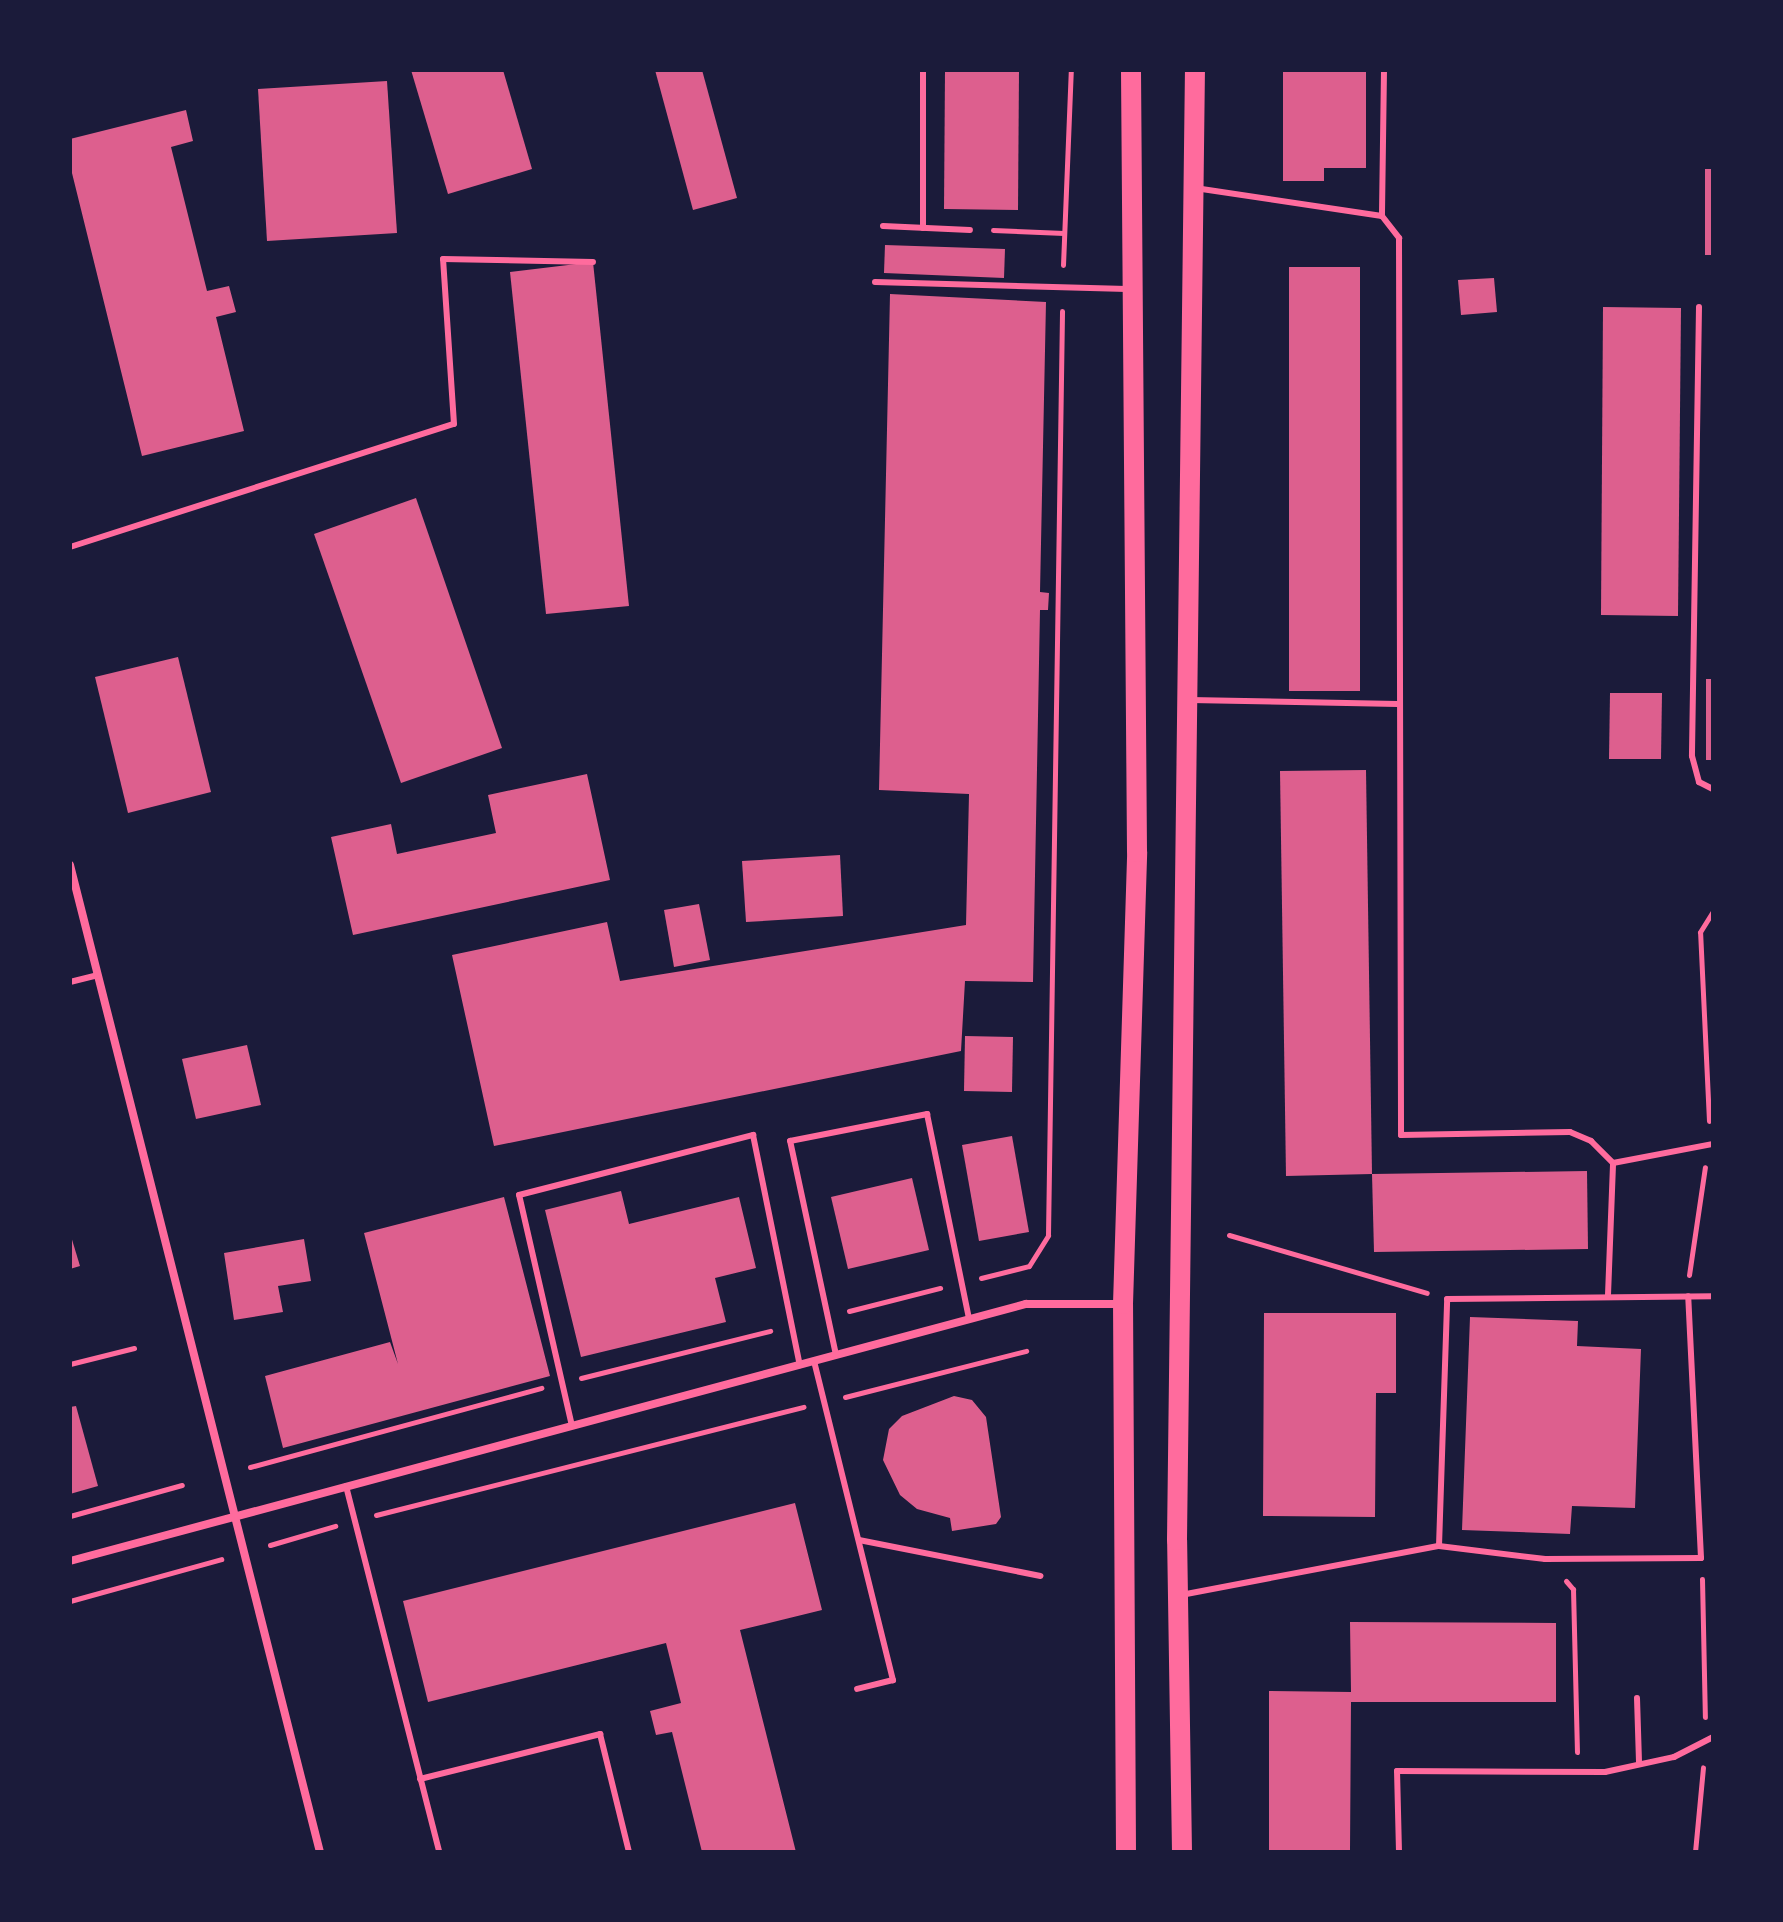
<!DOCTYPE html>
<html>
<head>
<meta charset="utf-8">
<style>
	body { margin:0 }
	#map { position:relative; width:1783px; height:1922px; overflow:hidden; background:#1b1b3a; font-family:"IBM Plex Serif",serif }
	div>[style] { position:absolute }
	.building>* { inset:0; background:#dd5f8e }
	.path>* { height:5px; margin:-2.5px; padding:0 2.5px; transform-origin:2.5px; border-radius:2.5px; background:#ff6b9d }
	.service>* { height:6px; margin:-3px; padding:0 3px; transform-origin:3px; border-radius:3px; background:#ff6b9d }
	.minor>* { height:8px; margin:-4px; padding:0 4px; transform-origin:4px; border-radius:4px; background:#ff6b9d }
	.primary>* { height:20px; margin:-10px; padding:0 10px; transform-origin:10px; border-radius:10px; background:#ff6b9d }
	span { translate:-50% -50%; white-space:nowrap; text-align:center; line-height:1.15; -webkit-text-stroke:6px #1b1b3a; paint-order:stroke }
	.frame { position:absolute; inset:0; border:72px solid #1b1b3a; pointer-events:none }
</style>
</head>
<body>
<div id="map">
	<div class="building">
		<div style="clip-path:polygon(411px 70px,503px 70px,532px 169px,448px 194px)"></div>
		<div style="clip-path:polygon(655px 70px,702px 70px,737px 198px,693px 210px)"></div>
		<div style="clip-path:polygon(945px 70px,1019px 70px,1018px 210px,944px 209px)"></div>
		<div style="clip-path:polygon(1283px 70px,1366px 70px,1366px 168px,1324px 168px,1324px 181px,1283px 181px)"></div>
		<div style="clip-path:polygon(387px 81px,397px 233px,267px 241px,258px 89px)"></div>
		<div style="clip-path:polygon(186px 110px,193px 141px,171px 147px,207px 291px,229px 286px,236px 312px,216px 317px,244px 431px,142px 456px,70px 165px,70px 139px)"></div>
		<div style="clip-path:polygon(1705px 169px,1713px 169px,1713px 255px,1705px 255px)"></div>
		<div style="clip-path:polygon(885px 245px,1005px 249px,1004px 278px,884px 273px)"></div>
		<div style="clip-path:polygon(593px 262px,629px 606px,546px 614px,510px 272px)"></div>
		<div style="clip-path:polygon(1289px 267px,1360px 267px,1360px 691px,1289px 691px)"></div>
		<div style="clip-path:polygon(1494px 278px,1497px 312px,1461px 315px,1458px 280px)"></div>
		<div style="clip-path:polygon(890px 294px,1046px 302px,1040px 592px,1049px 593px,1048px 610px,1040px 610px,1033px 982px,965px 981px,961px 1051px,494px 1146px,452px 955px,607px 922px,620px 981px,966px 925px,969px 794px,879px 790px)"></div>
		<div style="clip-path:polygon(1603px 307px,1681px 308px,1678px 616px,1601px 615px)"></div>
		<div style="clip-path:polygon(416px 498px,502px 748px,401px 783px,314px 534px)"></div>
		<div style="clip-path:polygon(178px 657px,211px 792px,128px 813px,95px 677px)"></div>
		<div style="clip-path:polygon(1706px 679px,1713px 679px,1713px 760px,1706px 760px)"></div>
		<div style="clip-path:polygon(1610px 693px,1662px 693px,1661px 759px,1609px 759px)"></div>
		<div style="clip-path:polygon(1366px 770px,1372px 1174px,1286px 1176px,1280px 771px)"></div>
		<div style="clip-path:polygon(587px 774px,610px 880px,353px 935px,331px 837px,391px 824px,397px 854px,496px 833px,488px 795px)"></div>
		<div style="clip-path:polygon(840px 855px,843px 916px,746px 922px,742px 861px)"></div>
		<div style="clip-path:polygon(699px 904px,710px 960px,674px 967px,664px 910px)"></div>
		<div style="clip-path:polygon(965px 1036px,1013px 1037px,1012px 1092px,964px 1091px)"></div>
		<div style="clip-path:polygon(247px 1045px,261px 1105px,196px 1119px,182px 1059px)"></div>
		<div style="clip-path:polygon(1012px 1136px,1029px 1232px,979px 1241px,962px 1145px)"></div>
		<div style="clip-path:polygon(1587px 1171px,1588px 1249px,1374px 1252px,1372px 1174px)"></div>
		<div style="clip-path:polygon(912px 1178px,929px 1250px,848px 1269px,831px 1197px)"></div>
		<div style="clip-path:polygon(621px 1191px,629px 1224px,739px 1197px,756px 1268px,715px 1278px,726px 1322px,581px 1357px,545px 1210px)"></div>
		<div style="clip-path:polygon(504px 1197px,550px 1376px,283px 1448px,265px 1376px,390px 1342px,398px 1364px,364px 1233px)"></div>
		<div style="clip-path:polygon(70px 1233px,80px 1266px,70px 1269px)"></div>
		<div style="clip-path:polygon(304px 1239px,311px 1281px,278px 1286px,283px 1312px,234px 1320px,224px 1253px)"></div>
		<div style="clip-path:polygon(1264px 1313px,1396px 1313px,1396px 1393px,1376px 1393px,1375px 1517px,1263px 1516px)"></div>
		<div style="clip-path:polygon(1470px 1317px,1578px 1321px,1577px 1346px,1641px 1349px,1635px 1508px,1572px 1506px,1570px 1534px,1462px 1530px)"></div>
		<div style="clip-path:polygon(954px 1396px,972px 1400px,986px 1417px,1001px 1517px,996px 1524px,952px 1531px,950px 1518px,917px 1509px,900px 1495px,883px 1460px,889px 1429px,902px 1416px)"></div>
		<div style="clip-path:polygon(76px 1406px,98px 1486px,70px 1494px,70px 1407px)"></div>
		<div style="clip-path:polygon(795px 1503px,822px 1610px,740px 1630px,796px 1852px,702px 1852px,672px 1732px,656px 1735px,650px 1711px,681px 1703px,666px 1643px,428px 1702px,403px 1601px)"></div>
		<div style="clip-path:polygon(1350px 1622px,1556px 1623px,1556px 1702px,1351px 1702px,1350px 1852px,1269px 1852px,1269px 1691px,1351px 1692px)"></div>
	</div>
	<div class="path">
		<div style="left:993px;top:230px;width:71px;rotate:2.4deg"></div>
		<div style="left:1063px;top:265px;width:195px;rotate:-87.7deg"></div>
		<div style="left:1709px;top:1121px;width:189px;rotate:-92.7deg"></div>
		<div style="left:1700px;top:932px;width:25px;rotate:-58deg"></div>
		<div style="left:1229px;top:1235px;width:206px;rotate:16.3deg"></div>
		<div style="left:1689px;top:1275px;width:109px;rotate:-81.6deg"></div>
		<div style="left:981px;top:1278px;width:49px;rotate:-14deg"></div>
		<div style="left:1029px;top:1266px;width:36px;rotate:-58deg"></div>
		<div style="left:1048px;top:1235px;width:924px;rotate:-89.13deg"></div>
		<div style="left:849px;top:1311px;width:94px;rotate:-14.2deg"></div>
		<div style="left:70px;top:1364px;width:66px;rotate:-14deg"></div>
		<div style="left:581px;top:1378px;width:195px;rotate:-14deg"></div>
		<div style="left:845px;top:1397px;width:187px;rotate:-14.3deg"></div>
		<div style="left:250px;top:1467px;width:302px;rotate:-15.2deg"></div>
		<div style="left:376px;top:1515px;width:441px;rotate:-14.2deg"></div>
		<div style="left:70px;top:1516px;width:116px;rotate:-15.5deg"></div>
		<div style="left:270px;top:1545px;width:68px;rotate:-16.3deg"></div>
		<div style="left:1702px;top:1579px;width:138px;rotate:88.8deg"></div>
		<div style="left:1566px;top:1581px;width:11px;rotate:49deg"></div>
		<div style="left:1573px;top:1589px;width:163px;rotate:88.6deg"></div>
		<div style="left:70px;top:1601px;width:157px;rotate:-15.5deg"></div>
		<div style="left:1695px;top:1852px;width:85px;rotate:-84.6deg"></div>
	</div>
	<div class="service">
		<div style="left:923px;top:70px;width:158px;rotate:90deg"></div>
		<div style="left:1384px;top:70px;width:146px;rotate:90.8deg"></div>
		<div style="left:1382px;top:216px;width:28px;rotate:52deg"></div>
		<div style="left:1399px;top:238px;width:897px;rotate:89.87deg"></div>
		<div style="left:1401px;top:1135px;width:169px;rotate:-1deg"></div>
		<div style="left:1570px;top:1132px;width:23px;rotate:23deg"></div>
		<div style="left:1591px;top:1141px;width:31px;rotate:45deg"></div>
		<div style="left:1613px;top:1163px;width:102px;rotate:-10.8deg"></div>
		<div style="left:1195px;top:188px;width:189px;rotate:8.5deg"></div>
		<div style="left:883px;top:226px;width:87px;rotate:2.6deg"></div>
		<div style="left:875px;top:282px;width:252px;rotate:1.6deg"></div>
		<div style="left:1699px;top:307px;width:449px;rotate:90.9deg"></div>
		<div style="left:1692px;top:756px;width:27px;rotate:75deg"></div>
		<div style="left:1699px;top:782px;width:16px;rotate:27deg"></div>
		<div style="left:70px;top:547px;width:403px;rotate:-17.8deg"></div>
		<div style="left:454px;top:424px;width:165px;rotate:-93.8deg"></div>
		<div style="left:443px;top:259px;width:150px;rotate:1.1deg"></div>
		<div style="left:1190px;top:700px;width:208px;rotate:1.1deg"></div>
		<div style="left:70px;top:982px;width:29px;rotate:-14deg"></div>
		<div style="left:1608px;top:1295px;width:132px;rotate:-87.8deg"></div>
		<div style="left:836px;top:1355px;width:219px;rotate:-102.1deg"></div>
		<div style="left:790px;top:1141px;width:140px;rotate:-11.1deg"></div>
		<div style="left:927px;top:1114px;width:209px;rotate:78.4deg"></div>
		<div style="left:814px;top:1361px;width:329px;rotate:76.1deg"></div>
		<div style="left:893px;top:1680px;width:37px;rotate:166deg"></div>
		<div style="left:572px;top:1426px;width:237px;rotate:-102.9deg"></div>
		<div style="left:519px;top:1195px;width:242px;rotate:-14.4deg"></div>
		<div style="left:753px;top:1135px;width:235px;rotate:78.5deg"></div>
		<div style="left:346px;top:1486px;width:378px;rotate:75.7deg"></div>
		<div style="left:859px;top:1540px;width:185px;rotate:11.2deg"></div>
		<div style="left:1439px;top:1546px;width:247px;rotate:-88.1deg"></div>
		<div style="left:1447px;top:1299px;width:266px;rotate:-0.6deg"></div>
		<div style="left:1181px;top:1595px;width:263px;rotate:-10.8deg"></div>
		<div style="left:1439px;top:1546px;width:107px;rotate:7deg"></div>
		<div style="left:1545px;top:1559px;width:156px;rotate:-0.4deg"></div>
		<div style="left:1701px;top:1558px;width:262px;rotate:-92.8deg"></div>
		<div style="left:1637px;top:1698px;width:65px;rotate:88.2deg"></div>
		<div style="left:420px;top:1779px;width:186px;rotate:-14deg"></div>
		<div style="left:600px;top:1734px;width:122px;rotate:76.2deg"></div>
		<div style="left:1399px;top:1852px;width:81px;rotate:-91.4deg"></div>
		<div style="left:1397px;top:1771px;width:208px;rotate:0.3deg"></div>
		<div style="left:1605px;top:1772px;width:71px;rotate:-12.3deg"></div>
		<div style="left:1674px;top:1757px;width:44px;rotate:-27.1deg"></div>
	</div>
	<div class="minor">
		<div style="left:70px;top:865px;width:1018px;rotate:75.79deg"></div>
		<div style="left:70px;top:1561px;width:990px;rotate:-15.05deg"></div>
		<div style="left:1026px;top:1304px;width:97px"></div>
	</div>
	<div class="primary">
		<div style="left:1126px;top:1852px;width:548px;rotate:-90.31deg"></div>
		<div style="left:1123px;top:1304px;width:452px;rotate:-88.2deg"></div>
		<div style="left:1137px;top:852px;width:782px;rotate:-90.44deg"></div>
		<div style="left:1182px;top:1852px;width:312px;rotate:-90.9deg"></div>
		<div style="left:1177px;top:1540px;width:1470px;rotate:-89.3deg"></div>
	</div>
	<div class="frame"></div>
</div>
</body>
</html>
